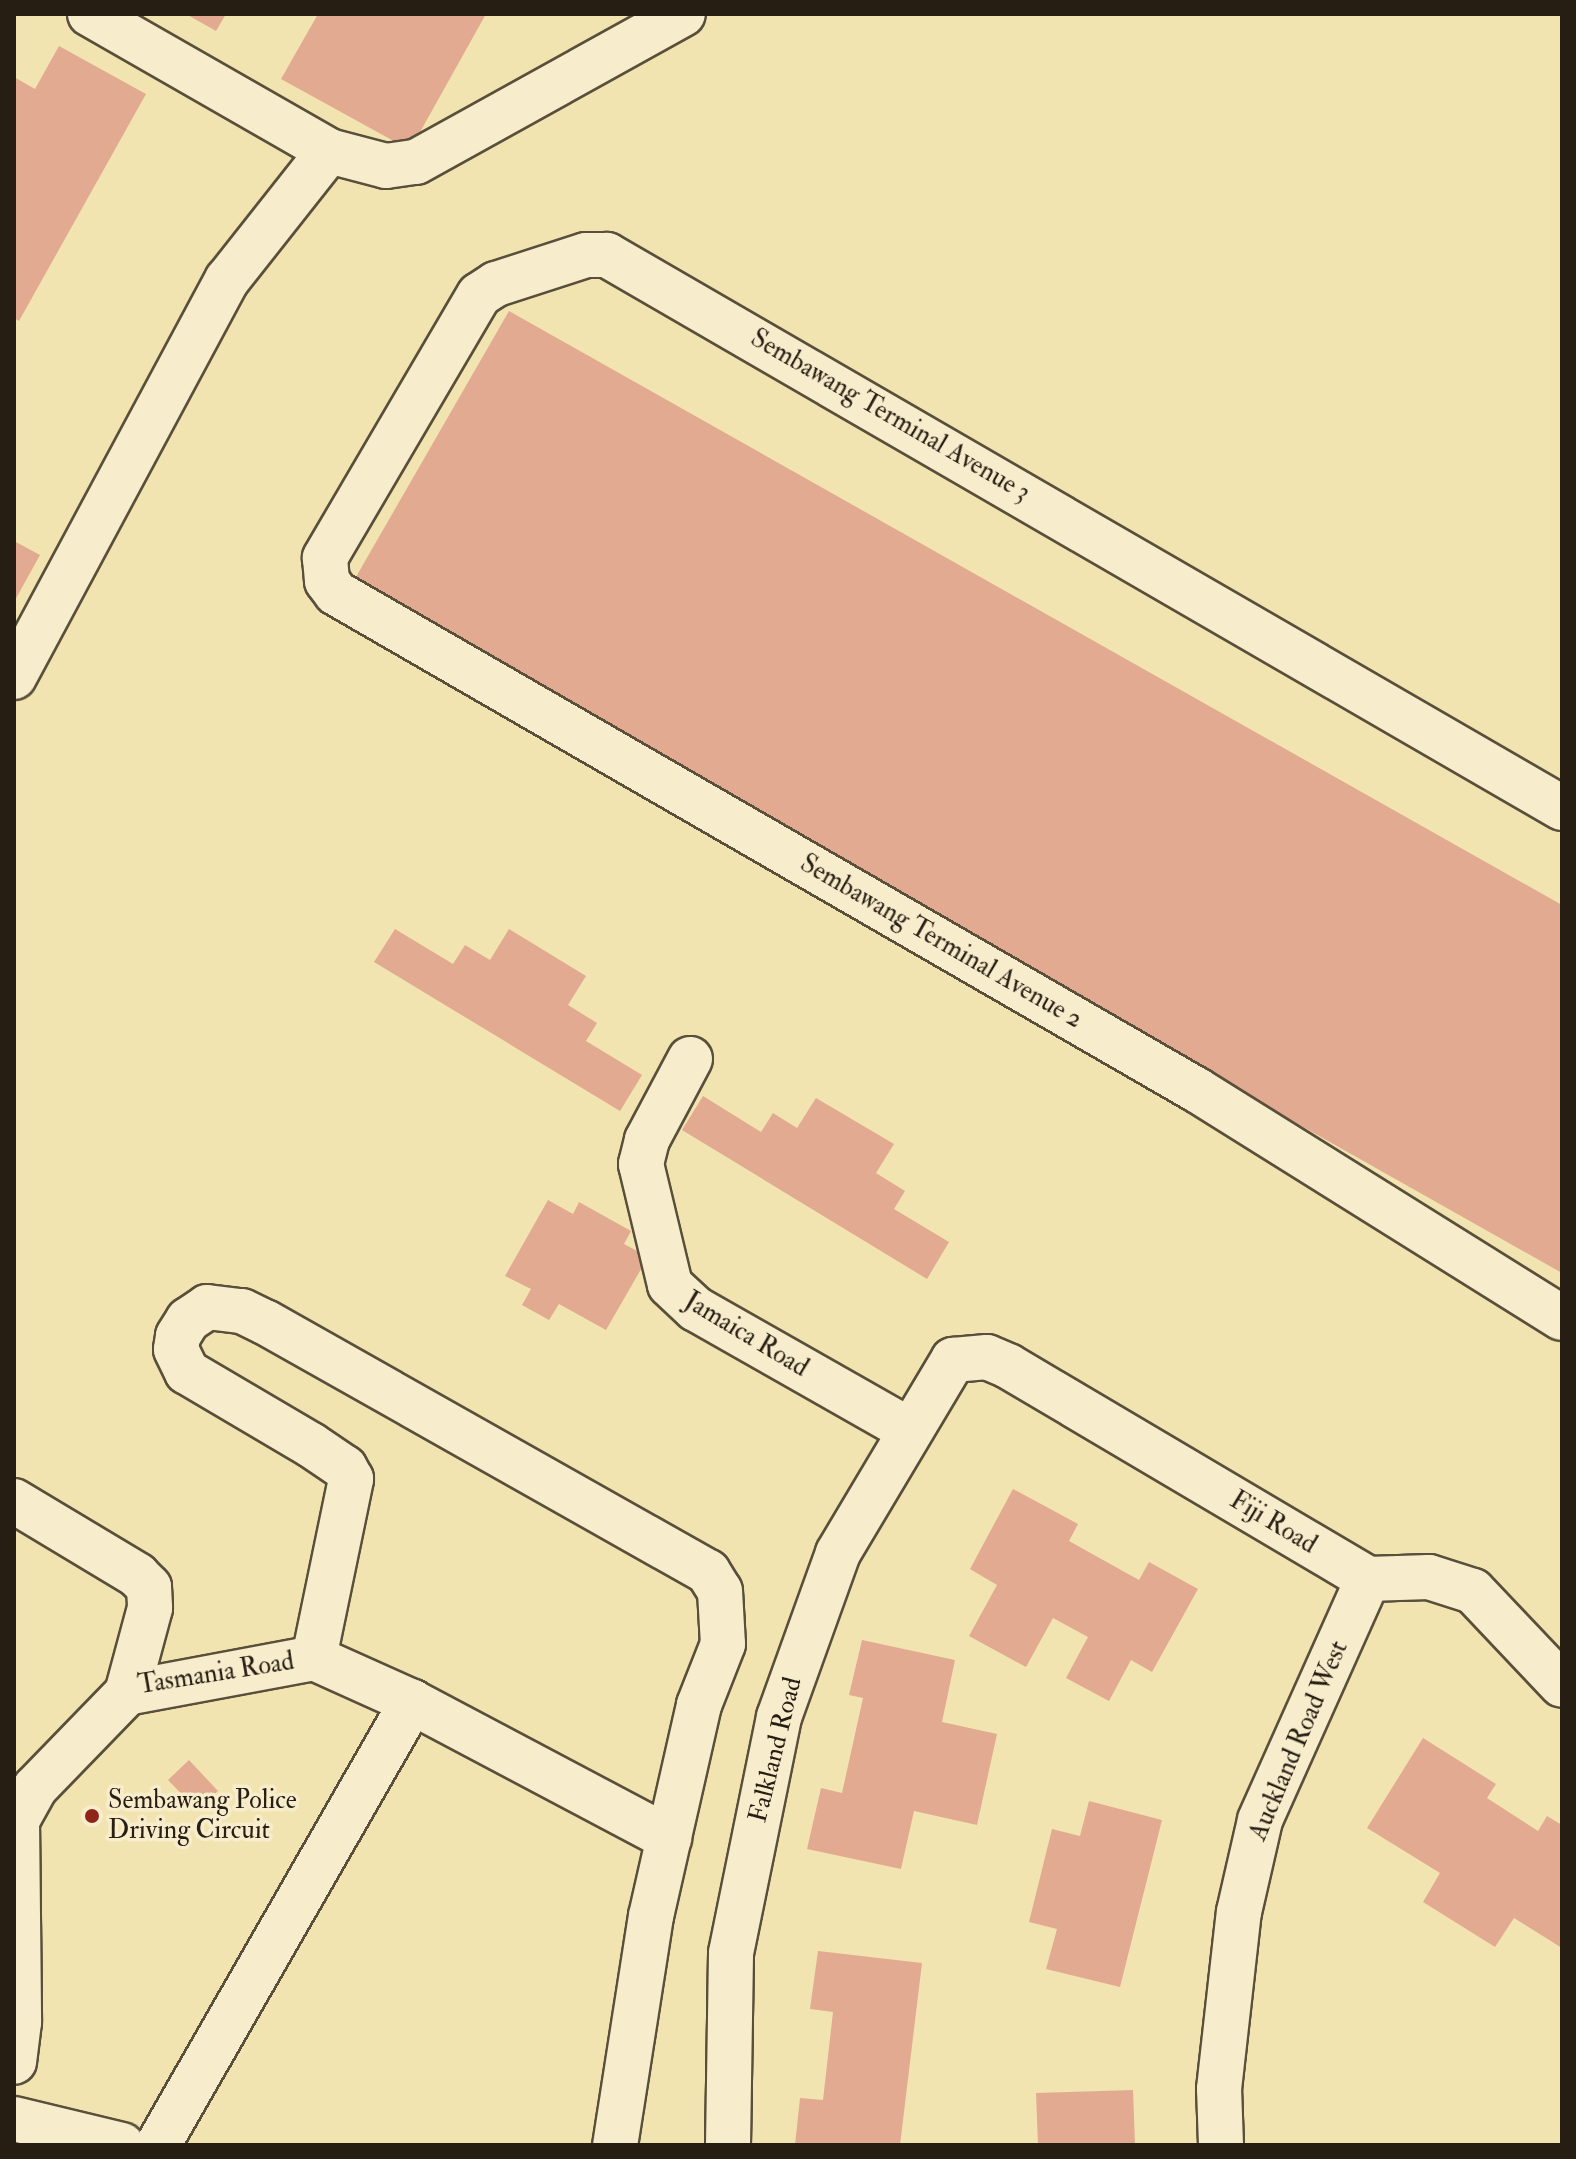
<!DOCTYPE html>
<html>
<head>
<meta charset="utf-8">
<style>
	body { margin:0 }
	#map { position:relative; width:1576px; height:2159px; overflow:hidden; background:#f2e4b0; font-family:"IM FELL Double Pica",serif }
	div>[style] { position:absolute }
	.building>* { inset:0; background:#e2aa90 }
	.roads { filter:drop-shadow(2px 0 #594f3a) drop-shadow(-2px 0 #594f3a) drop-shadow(0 2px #594f3a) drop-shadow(0 -2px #594f3a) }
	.minor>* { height:44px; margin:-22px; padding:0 22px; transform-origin:22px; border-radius:22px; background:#f7edcc }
	.dots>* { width:22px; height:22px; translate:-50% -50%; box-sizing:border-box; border:4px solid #f7edcc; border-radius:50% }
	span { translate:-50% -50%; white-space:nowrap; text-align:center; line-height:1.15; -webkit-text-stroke:7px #f7edcc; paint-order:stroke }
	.street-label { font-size:26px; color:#261d13 }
	.poi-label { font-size:26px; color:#261d13 }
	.left { translate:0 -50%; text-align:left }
	.frame { position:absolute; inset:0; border:16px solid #261d13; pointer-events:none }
</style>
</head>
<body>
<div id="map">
	<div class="building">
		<div style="clip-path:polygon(186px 14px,226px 14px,216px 31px)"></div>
		<div style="clip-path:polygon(318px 14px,486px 14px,410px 150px,281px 79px)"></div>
		<div style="clip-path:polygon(59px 46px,146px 94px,19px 321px,14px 318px,14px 77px,35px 89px)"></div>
		<div style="clip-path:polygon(509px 311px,1562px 905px,1562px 1273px,349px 589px)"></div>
		<div style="clip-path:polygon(14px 541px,40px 555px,14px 602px)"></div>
		<div style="clip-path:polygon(395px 929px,453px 964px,465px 945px,490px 960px,509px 929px,586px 976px,568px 1005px,597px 1023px,586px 1041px,642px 1075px,620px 1111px,374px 962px)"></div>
		<div style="clip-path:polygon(703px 1096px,761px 1132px,773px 1113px,797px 1128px,816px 1098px,894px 1144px,876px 1173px,905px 1191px,894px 1209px,949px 1242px,927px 1279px,682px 1130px)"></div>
		<div style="clip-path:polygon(548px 1200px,573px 1214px,579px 1202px,631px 1231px,624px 1244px,648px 1257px,606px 1330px,559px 1304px,549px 1320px,522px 1305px,531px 1289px,505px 1276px)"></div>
		<div style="clip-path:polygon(1013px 1489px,1078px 1524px,1069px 1541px,1139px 1580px,1149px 1562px,1198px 1589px,1152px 1672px,1131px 1660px,1109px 1701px,1066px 1678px,1088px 1637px,1053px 1618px,1026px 1667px,969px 1636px,997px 1585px,970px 1569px)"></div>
		<div style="clip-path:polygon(862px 1640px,955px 1660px,942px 1722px,997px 1734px,977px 1825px,914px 1811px,901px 1869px,807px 1849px,821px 1788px,842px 1793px,863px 1698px,849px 1695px)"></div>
		<div style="clip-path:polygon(1423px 1738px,1496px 1784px,1487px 1798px,1538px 1831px,1547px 1816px,1562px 1825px,1562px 1948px,1514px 1918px,1495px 1947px,1423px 1902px,1440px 1873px,1367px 1828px)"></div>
		<div style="clip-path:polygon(189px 1760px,218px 1791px,197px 1810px,168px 1780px)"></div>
		<div style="clip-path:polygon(1089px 1801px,1162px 1820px,1120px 1987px,1046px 1969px,1057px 1929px,1029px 1922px,1052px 1829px,1080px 1836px)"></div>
		<div style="clip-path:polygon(818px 1951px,922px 1963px,900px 2145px,795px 2145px,800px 2098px,823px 2100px,833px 2012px,810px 2009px)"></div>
		<div style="clip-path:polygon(1133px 2090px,1135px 2144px,1038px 2145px,1036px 2093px)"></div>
	</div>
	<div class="roads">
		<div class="minor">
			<div style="left:90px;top:14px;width:275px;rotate:29.8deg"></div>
			<div style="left:329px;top:151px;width:59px;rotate:14.7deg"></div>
			<div style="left:386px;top:166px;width:30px;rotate:-8deg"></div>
			<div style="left:416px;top:162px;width:305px;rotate:-29deg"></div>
			<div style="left:14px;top:677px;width:451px;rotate:-61.8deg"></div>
			<div style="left:227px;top:280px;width:164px;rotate:-51.7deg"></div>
			<div style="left:1562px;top:808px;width:1104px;rotate:-149.93deg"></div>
			<div style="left:607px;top:255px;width:21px;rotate:180deg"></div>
			<div style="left:586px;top:255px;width:95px;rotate:162.1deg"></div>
			<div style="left:496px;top:284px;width:20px;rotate:147deg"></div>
			<div style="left:479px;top:295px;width:305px;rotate:120.4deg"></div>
			<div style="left:325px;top:558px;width:23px;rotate:85deg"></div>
			<div style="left:327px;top:581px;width:15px;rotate:53deg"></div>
			<div style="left:336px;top:593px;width:994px;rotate:30deg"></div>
			<div style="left:1197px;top:1090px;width:430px;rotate:32deg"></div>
			<div style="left:690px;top:1059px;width:92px;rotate:118deg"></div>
			<div style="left:647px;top:1140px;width:25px;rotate:104deg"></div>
			<div style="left:641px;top:1164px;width:124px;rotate:76.5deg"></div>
			<div style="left:670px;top:1285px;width:35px;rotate:43deg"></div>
			<div style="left:696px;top:1309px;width:245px;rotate:29.6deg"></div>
			<div style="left:14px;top:1501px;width:144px;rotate:31deg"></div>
			<div style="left:137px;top:1575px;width:17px;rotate:45deg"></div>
			<div style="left:149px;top:1587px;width:21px;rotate:87deg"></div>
			<div style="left:150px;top:1608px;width:88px;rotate:105.1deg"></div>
			<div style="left:127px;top:1693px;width:132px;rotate:134.1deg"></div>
			<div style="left:35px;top:1788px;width:37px;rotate:119deg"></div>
			<div style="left:17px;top:1820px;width:202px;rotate:89.4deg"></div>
			<div style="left:19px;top:2022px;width:40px;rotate:97.1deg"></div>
			<div style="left:314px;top:1658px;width:183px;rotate:-78.3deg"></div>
			<div style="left:351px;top:1479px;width:13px;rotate:-119deg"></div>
			<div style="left:345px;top:1468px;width:41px;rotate:-145.9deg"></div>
			<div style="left:311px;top:1445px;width:144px;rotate:-149.5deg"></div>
			<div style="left:187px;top:1372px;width:25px;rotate:-116deg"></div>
			<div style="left:176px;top:1349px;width:13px;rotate:-81deg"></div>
			<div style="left:178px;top:1336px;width:19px;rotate:-58deg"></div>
			<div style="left:188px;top:1320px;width:23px;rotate:-34deg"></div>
			<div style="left:207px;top:1307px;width:35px;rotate:7deg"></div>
			<div style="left:242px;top:1311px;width:25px;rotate:26deg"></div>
			<div style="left:265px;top:1322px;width:509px;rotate:29.44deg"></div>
			<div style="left:708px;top:1572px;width:22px;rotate:58deg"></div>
			<div style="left:720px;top:1591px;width:53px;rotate:86.8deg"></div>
			<div style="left:723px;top:1644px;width:66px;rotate:111.5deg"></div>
			<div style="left:699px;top:1705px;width:216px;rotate:102.8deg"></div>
			<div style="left:651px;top:1916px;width:232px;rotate:98.9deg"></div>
			<div style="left:127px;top:1693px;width:190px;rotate:-10.6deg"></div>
			<div style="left:314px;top:1658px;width:107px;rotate:24.2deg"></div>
			<div style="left:412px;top:1702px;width:291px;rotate:27.9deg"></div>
			<div style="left:14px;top:2119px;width:111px;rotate:13.5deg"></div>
			<div style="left:158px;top:2145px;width:511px;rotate:-60.17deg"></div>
			<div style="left:728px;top:2145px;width:192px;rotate:-89.1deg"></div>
			<div style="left:731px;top:1953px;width:241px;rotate:-78.5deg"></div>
			<div style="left:779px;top:1717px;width:174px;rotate:-70.2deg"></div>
			<div style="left:838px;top:1553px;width:225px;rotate:-59.2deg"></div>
			<div style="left:953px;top:1360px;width:34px;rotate:-5deg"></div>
			<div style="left:987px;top:1357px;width:23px;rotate:23deg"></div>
			<div style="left:1008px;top:1366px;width:418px;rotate:30.6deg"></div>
			<div style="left:1368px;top:1579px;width:61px;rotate:-1.9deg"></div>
			<div style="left:1429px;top:1577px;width:46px;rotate:17.7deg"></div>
			<div style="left:1473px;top:1591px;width:129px;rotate:46.6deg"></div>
			<div style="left:1221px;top:2145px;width:56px;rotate:-92deg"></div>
			<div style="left:1219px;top:2089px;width:178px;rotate:-83.6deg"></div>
			<div style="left:1239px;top:1912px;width:94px;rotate:-77.1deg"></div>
			<div style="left:1260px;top:1820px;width:264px;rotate:-65.9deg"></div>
		</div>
	</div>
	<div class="dots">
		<div style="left:92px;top:1816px;background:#8f2418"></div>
	</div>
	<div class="street-label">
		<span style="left:890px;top:416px;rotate:30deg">Sembawang Terminal Avenue 3</span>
		<span style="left:941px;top:942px;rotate:30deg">Sembawang Terminal Avenue 2</span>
		<span style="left:746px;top:1335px;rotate:31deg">Jamaica Road</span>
		<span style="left:1273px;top:1523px;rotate:31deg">Fiji Road</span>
		<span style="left:216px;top:1674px;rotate:-9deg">Tasmania Road</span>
		<span style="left:1299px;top:1741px;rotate:-67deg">Auckland Road West</span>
		<span style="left:776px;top:1750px;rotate:-76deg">Falkland Road</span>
	</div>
	<div class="poi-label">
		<span class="left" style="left:108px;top:1816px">Sembawang Police<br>Driving Circuit</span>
	</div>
	<div class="frame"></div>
</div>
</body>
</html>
